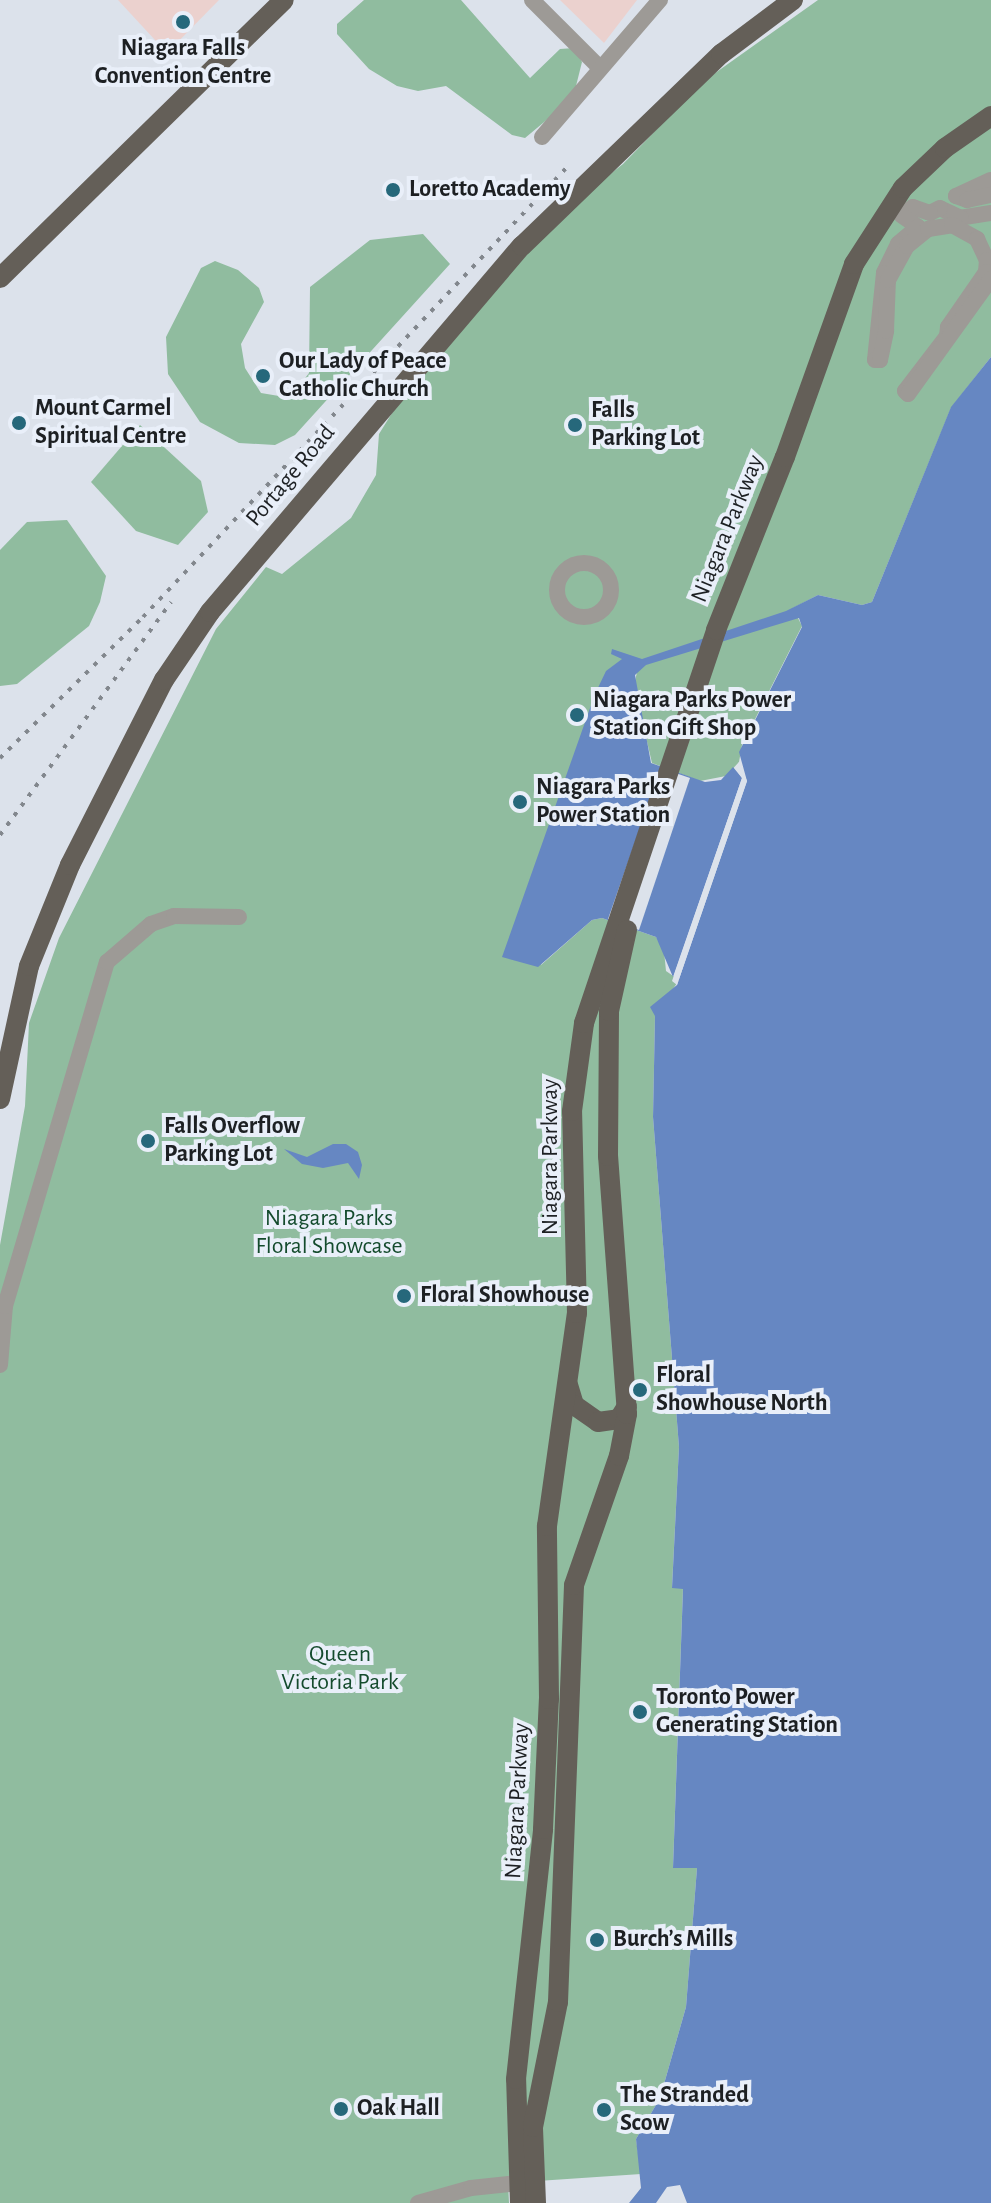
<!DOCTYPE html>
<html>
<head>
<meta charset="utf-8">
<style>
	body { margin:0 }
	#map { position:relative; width:991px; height:2203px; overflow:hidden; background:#dce2eb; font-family:"Alegreya Sans",sans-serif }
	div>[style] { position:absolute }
	.commercial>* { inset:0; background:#ebd1ce }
	.green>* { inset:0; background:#90bc9f }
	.water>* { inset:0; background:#6687c2 }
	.pier>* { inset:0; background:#dce2eb }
	.minor>* { height:16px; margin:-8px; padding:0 8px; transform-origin:8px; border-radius:8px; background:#9d9a96 }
	.minor>.ring { margin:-8px; padding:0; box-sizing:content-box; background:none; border:16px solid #9d9a96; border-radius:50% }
	.major>* { height:20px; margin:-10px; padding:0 10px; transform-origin:10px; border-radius:10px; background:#645f58 }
	.rail>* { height:4px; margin-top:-2px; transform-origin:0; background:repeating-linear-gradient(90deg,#82878d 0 4px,transparent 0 12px) }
	.dots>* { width:22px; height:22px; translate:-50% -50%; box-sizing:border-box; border:4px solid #e9eff9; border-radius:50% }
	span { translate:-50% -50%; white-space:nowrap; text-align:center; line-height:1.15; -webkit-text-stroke:8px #e9eff9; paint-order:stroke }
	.poi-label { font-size:24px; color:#1d2023; font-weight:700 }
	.left { translate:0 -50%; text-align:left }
	.street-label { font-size:24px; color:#1d2023 }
	.park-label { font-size:24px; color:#144b2d }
</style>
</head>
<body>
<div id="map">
	<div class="commercial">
		<div style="clip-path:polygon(118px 0,219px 0,167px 53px)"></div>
		<div style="clip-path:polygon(560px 0,637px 0,604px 43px)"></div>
	</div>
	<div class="green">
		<div style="clip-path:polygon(364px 0,461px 0,530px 78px,560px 49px,574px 48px,582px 62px,573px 98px,525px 138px,512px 135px,446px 86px,418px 91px,397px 86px,369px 69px,337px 34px,337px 24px)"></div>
		<div style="clip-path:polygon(818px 0,991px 0,991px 357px,951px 408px,872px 602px,862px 605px,818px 595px,793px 608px,802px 626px,742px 745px,739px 762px,726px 776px,700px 781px,652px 763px,634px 686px,637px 672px,608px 681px,541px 965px,592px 920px,602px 918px,656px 937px,664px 951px,666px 971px,679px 980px,655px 1016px,653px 1117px,679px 1447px,672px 1587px,683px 1588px,673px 1867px,697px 1868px,686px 2007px,660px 2098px,636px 2139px,641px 2174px,508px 2183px,509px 2203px,0 2203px,0 1245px,25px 1106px,29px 1023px,59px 938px,216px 629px,266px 567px,282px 574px,351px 518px,376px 475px,379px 434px,425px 360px,549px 222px,623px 164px,704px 81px)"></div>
		<div style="clip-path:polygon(423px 234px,450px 264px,295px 435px,275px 445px,239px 443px,200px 422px,168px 374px,166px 337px,201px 268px,215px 261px,238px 270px,259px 288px,264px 302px,241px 344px,245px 368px,261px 393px,279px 396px,296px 390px,309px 373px,310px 287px,370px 240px)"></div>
		<div style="clip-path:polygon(140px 425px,201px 481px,208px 512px,178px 545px,136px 531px,91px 482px)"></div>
		<div style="clip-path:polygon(67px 520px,106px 576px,100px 602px,89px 626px,17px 684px,0 686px,0 550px,27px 522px)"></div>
	</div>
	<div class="water">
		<div style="clip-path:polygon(991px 357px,991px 2203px,687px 2203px,680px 2185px,667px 2187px,656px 2203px,629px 2203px,641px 2188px,636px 2139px,660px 2098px,686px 2007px,697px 1868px,673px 1868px,683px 1589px,672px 1588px,679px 1447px,653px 1117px,655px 1016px,650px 1007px,677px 985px,747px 781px,739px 752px,802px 627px,799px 618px,646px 665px,635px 675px,651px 763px,705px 782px,721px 780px,733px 767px,742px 778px,673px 977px,656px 937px,602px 918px,592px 920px,538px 967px,502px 957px,595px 694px,606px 671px,622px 659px,611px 654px,612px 649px,642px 659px,786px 611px,818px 595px,862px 605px,872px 602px,951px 407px)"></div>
		<div style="clip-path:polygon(333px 1144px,346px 1144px,358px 1152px,362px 1165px,359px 1179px,348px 1163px,323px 1168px,302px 1164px,284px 1149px,307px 1157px)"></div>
	</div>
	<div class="pier">
		<div style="clip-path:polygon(739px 762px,747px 781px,677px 985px,672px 981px,742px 778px,735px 768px)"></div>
		<div style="clip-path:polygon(661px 768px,690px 778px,639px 930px,608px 919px)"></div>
	</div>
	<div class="minor">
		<div style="left:532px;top:0;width:93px;rotate:45deg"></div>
		<div style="left:542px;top:137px;width:181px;rotate:-49.3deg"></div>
		<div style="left:956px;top:196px;width:38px;rotate:-25deg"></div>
		<div style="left:956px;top:196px;width:12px;rotate:20deg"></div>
		<div style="left:967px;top:200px;width:25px;rotate:-12deg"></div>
		<div style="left:991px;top:213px;width:30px;rotate:171deg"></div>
		<div style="left:961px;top:218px;width:23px;rotate:-155deg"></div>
		<div style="left:940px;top:208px;width:11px;rotate:153deg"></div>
		<div style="left:930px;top:213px;width:18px;rotate:-161deg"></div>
		<div style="left:913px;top:207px;width:14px;rotate:146deg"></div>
		<div style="left:901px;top:215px;width:21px;rotate:35deg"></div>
		<div style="left:918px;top:227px;width:26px;rotate:140deg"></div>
		<div style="left:898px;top:244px;width:32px;rotate:116deg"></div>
		<div style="left:884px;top:273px;width:87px;rotate:95.9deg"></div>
		<div style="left:875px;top:360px;width:5px"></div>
		<div style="left:880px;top:360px;width:30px;rotate:-78deg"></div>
		<div style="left:886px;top:331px;width:51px;rotate:-87.8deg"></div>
		<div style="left:888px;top:280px;width:39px;rotate:-61deg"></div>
		<div style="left:907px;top:246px;width:27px;rotate:-39deg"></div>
		<div style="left:928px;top:229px;width:24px;rotate:-9deg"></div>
		<div style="left:952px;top:225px;width:29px;rotate:29deg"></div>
		<div style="left:977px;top:239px;width:23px;rotate:65deg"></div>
		<div style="left:987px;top:260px;width:12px;rotate:95deg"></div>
		<div style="left:986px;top:272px;width:67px;rotate:124.6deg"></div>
		<div style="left:948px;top:327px;width:9px;rotate:96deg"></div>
		<div style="left:947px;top:336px;width:69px;rotate:127.4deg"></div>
		<div style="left:905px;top:391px;width:4px;rotate:45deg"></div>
		<div style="left:908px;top:394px;width:142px;rotate:-54.2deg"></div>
		<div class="ring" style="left:557px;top:563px;width:38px;height:38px"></div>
		<div style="left:0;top:1365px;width:59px;rotate:-85.2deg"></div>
		<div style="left:5px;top:1306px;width:359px;rotate:-73.5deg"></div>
		<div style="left:107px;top:962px;width:58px;rotate:-40.8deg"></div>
		<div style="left:151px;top:924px;width:24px;rotate:-19deg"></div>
		<div style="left:174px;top:916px;width:65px;rotate:0.9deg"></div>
		<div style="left:418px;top:2203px;width:55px;rotate:-15.8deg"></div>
		<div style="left:471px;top:2188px;width:57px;rotate:-6deg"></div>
	</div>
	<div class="major">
		<div style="left:0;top:278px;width:397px;rotate:-44.4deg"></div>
		<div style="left:0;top:1099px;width:136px;rotate:-77.7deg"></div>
		<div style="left:29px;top:966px;width:109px;rotate:-67.9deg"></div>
		<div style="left:70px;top:865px;width:208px;rotate:-63.1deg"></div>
		<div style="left:164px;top:680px;width:82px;rotate:-55.9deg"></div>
		<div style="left:210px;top:612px;width:481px;rotate:-49.6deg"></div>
		<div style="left:522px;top:246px;width:277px;rotate:-44deg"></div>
		<div style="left:721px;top:54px;width:90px;rotate:-36.9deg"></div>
		<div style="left:568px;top:1385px;width:21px;rotate:73deg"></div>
		<div style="left:574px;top:1405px;width:29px;rotate:35deg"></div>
		<div style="left:598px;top:1422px;width:21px;rotate:-8deg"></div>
		<div style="left:619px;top:1419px;width:15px;rotate:-58deg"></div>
		<div style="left:520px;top:2203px;width:124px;rotate:-91.8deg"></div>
		<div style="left:516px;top:2079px;width:251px;rotate:-83.8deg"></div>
		<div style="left:543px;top:1829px;width:130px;rotate:-87.4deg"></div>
		<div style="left:549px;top:1699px;width:173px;rotate:-90.7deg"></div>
		<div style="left:547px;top:1526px;width:215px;rotate:-82deg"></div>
		<div style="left:577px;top:1313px;width:202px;rotate:-91.4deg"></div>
		<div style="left:572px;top:1111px;width:89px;rotate:-82.2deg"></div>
		<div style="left:584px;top:1023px;width:415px;rotate:-71.4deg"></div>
		<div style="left:716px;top:630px;width:186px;rotate:-68.3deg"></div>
		<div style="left:785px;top:457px;width:205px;rotate:-70.3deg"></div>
		<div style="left:854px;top:264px;width:90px;rotate:-57.2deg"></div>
		<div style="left:903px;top:188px;width:58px;rotate:-43.6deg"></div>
		<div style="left:945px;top:148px;width:56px;rotate:-34.8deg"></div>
		<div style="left:536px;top:2203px;width:76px;rotate:-92.3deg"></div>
		<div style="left:533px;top:2127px;width:127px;rotate:-78.7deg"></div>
		<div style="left:558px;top:2002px;width:417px;rotate:-87.8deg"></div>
		<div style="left:574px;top:1585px;width:137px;rotate:-70.8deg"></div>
		<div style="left:619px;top:1456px;width:43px;rotate:-79.2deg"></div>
		<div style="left:627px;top:1414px;width:259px;rotate:-94.2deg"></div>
		<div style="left:608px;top:1156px;width:145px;rotate:-89.6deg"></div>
		<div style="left:609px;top:1011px;width:83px;rotate:-77.5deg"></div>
	</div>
	<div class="rail">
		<div style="left:0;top:758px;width:201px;rotate:-44.6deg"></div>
		<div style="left:143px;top:617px;width:620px;rotate:-46.7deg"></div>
		<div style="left:0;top:835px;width:289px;rotate:-53.7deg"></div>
	</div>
	<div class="dots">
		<div style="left:183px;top:22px;background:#26687b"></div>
		<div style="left:393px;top:190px;background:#26687b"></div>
		<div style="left:263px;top:376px;background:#26687b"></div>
		<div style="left:19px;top:423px;background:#26687b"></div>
		<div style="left:575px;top:425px;background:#26687b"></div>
		<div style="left:577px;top:715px;background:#26687b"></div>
		<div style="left:520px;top:802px;background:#26687b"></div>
		<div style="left:148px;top:1141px;background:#26687b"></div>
		<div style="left:404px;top:1296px;background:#26687b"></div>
		<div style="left:640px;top:1390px;background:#26687b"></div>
		<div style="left:640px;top:1712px;background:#26687b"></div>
		<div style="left:597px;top:1940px;background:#26687b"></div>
		<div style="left:341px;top:2109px;background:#26687b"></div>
		<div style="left:604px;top:2110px;background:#26687b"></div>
	</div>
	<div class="poi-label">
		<span style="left:183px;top:63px">Niagara Falls<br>Convention Centre</span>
		<span class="left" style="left:409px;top:190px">Loretto Academy</span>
		<span class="left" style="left:279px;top:376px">Our Lady of Peace<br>Catholic Church</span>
		<span class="left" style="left:35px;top:423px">Mount Carmel<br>Spiritual Centre</span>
		<span class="left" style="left:591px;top:425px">Falls<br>Parking Lot</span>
		<span class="left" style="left:593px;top:715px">Niagara Parks Power<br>Station Gift Shop</span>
		<span class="left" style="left:536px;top:802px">Niagara Parks<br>Power Station</span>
		<span class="left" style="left:164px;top:1141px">Falls Overflow<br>Parking Lot</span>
		<span class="left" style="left:420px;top:1296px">Floral Showhouse</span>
		<span class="left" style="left:656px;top:1390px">Floral<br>Showhouse North</span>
		<span class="left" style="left:656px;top:1712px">Toronto Power<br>Generating Station</span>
		<span class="left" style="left:613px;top:1940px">Burch’s Mills</span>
		<span class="left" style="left:620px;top:2110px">The Stranded<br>Scow</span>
		<span class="left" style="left:357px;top:2109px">Oak Hall</span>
	</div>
	<div class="street-label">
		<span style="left:291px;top:476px;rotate:-50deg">Portage Road</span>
		<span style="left:728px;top:529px;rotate:-68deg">Niagara Parkway</span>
		<span style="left:551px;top:1157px;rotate:-90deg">Niagara Parkway</span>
		<span style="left:518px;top:1801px;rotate:-87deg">Niagara Parkway</span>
	</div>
	<div class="park-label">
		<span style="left:329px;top:1233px">Niagara Parks<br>Floral Showcase</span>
		<span style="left:340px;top:1669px">Queen<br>Victoria Park</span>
	</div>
</div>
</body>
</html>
